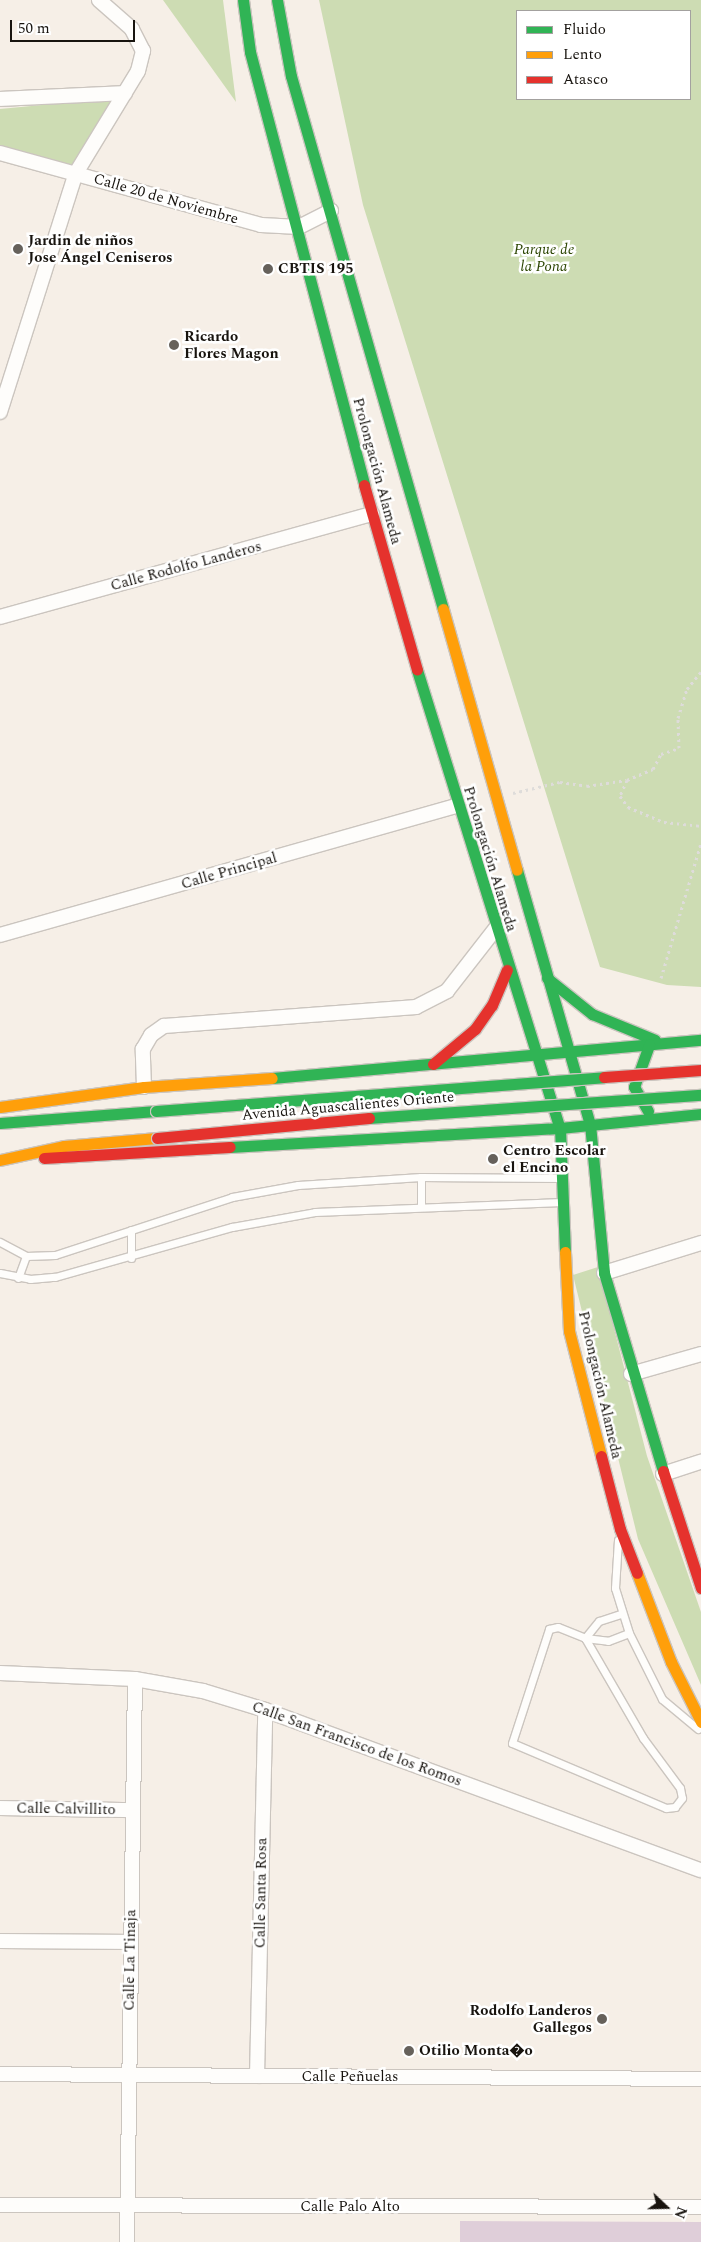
<!DOCTYPE html>
<html>
<head>
<meta charset="utf-8">
<style>
	body { margin:0 }
	#map { position:relative; width:701px; height:2242px; overflow:hidden; background:#f6efe7; font-family:Spectral,serif }
	div>[style] { position:absolute }
	.green>* { inset:0; background:#cddcb3 }
	.building>* { inset:0; background:#dfced9 }
	.path>* { height:3px; margin-top:-1.5px; transform-origin:0; background:repeating-linear-gradient(90deg,#dedcda 0 2.5px,transparent 0 6.5px) }
	.roads { filter:drop-shadow(1px 0 #cbc5bf) drop-shadow(-1px 0 #cbc5bf) drop-shadow(0 1px #cbc5bf) drop-shadow(0 -1px #cbc5bf) }
	.lane>* { height:7px; margin:-3.5px; padding:0 3.5px; transform-origin:3.5px; border-radius:3.5px; background:#fefdfb }
	.street>* { height:14px; margin:-7px; padding:0 7px; transform-origin:7px; border-radius:7px; background:#fefdfb }
	.fast>* { height:11px; margin:-5.5px; padding:0 5.5px; transform-origin:5.5px; border-radius:5.5px; background:#30b455 }
	.slow>* { height:11px; margin:-5.5px; padding:0 5.5px; transform-origin:5.5px; border-radius:5.5px; background:#ff9f0a }
	.jam>* { height:11px; margin:-5.5px; padding:0 5.5px; transform-origin:5.5px; border-radius:5.5px; background:#e5322d }
	.bridges { filter:drop-shadow(1px 0 #cbc5bf) drop-shadow(-1px 0 #cbc5bf) drop-shadow(0 1px #cbc5bf) drop-shadow(0 -1px #cbc5bf) }
	.fast-bridge>* { height:11px; margin:-5.5px; padding:0 5.5px; transform-origin:5.5px; border-radius:5.5px; background:#30b455 }
	.jam-bridge>* { height:11px; margin:-5.5px; padding:0 5.5px; transform-origin:5.5px; border-radius:5.5px; background:#e5322d }
	.dots>* { width:14px; height:14px; translate:-50% -50%; box-sizing:border-box; border:2px solid #fff; border-radius:50% }
	span { translate:-50% -50%; white-space:nowrap; text-align:center; line-height:1.15; -webkit-text-stroke:5px #fff; paint-order:stroke }
	.street-label { font-size:15px; color:#18140f }
	.poi-label { font-size:15px; color:#18140f; font-weight:700 }
	.left { translate:0 -50%; text-align:left }
	.right { translate:-100% -50%; text-align:right }
	.park-label { font-size:15px; color:#2d4603; font-style:italic }
	.legend { position:absolute; left:516px; top:10px; width:175px; height:90px; box-sizing:border-box; background:#fff; border:1px solid #a3a19f; margin:0; padding:6px 9px; list-style:none; font-size:15px; color:#18140f }
	.legend li { display:flex; align-items:center; gap:10px; height:25px }
	.legend b { width:25px; border:1px solid #a3a19f }
	.north { position:absolute; left:641px; top:2182px; width:50px; height:50px; -webkit-text-stroke:4px #fff; paint-order:stroke; rotate:111deg; font-size:14px; font-weight:700; line-height:20px; text-align:center; color:#18140f }
	.north::after { content:''; display:block; margin:auto; width:18px; height:22px; background:#18140f; clip-path:polygon(50% 0,100% 100%,50% 72%,0 100%) }
	.scale { position:absolute; left:10px; top:20px; width:125px; height:22px; box-sizing:border-box; border:2px solid #18140f; border-top:0; padding-left:6px; font-size:15px; line-height:18px; white-space:nowrap; color:#18140f; -webkit-text-stroke:4px #fff; paint-order:stroke }
</style>
</head>
<body>
<div id="map">
	<div class="green">
		<div style="clip-path:polygon(163px 0,223px 0,236px 102px)"></div>
		<div style="clip-path:polygon(evenodd,319px 0,701px 0,701px 987px,667px 985px,600px 967px,363px 205px,319px 0,517px 11px,690px 11px,690px 99px,517px 99px,517px 11px)"></div>
		<div style="clip-path:polygon(115px 98px,75px 169px,0 150px,0 109px)"></div>
		<div style="clip-path:polygon(598px 1267px,647px 1456px,701px 1612px,701px 1685px,638px 1539px,573px 1275px)"></div>
	</div>
	<div class="building">
		<div style="clip-path:polygon(460px 2221px,701px 2222px,701px 2242px,460px 2242px)"></div>
	</div>
	<div class="path">
		<div style="left:627px;top:780px;width:17px;rotate:114deg"></div>
		<div style="left:620px;top:796px;width:14px;rotate:54deg"></div>
		<div style="left:628px;top:807px;width:39px;rotate:23deg"></div>
		<div style="left:664px;top:822px;width:37px;rotate:6deg"></div>
		<div style="left:513px;top:793px;width:48px;rotate:-13.2deg"></div>
		<div style="left:560px;top:782px;width:27px;rotate:8deg"></div>
		<div style="left:587px;top:786px;width:40px;rotate:-8.5deg"></div>
		<div style="left:627px;top:780px;width:28px;rotate:-23deg"></div>
		<div style="left:653px;top:769px;width:17px;rotate:-62deg"></div>
		<div style="left:661px;top:754px;width:19px;rotate:-18deg"></div>
		<div style="left:679px;top:748px;width:30px;rotate:-92deg"></div>
		<div style="left:678px;top:718px;width:30px;rotate:-73deg"></div>
		<div style="left:687px;top:689px;width:22px;rotate:-51deg"></div>
		<div style="left:661px;top:978px;width:141px;rotate:-73.5deg"></div>
	</div>
	<div class="roads">
		<div class="lane">
			<div style="left:421px;top:1205px;width:28px;rotate:-90deg"></div>
			<div style="left:131px;top:1230px;width:28px;rotate:90deg"></div>
			<div style="left:0;top:1242px;width:30px;rotate:28deg"></div>
			<div style="left:26px;top:1256px;width:29px;rotate:-2deg"></div>
			<div style="left:55px;top:1255px;width:186px;rotate:-18.1deg"></div>
			<div style="left:232px;top:1197px;width:67px;rotate:-10.3deg"></div>
			<div style="left:298px;top:1185px;width:123px;rotate:-3.7deg"></div>
			<div style="left:421px;top:1177px;width:139px;rotate:0.4deg"></div>
			<div style="left:0;top:1273px;width:31px;rotate:11deg"></div>
			<div style="left:30px;top:1279px;width:25px;rotate:-5deg"></div>
			<div style="left:55px;top:1277px;width:184px;rotate:-15.8deg"></div>
			<div style="left:232px;top:1227px;width:84px;rotate:-10.2deg"></div>
			<div style="left:315px;top:1212px;width:247px;rotate:-2.3deg"></div>
			<div style="left:18px;top:1278px;width:23px;rotate:-70deg"></div>
			<div style="left:618px;top:1540px;width:48px;rotate:93.6deg"></div>
			<div style="left:615px;top:1588px;width:47px;rotate:72.7deg"></div>
			<div style="left:629px;top:1633px;width:74px;rotate:63.4deg"></div>
			<div style="left:662px;top:1699px;width:47px;rotate:39.8deg"></div>
			<div style="left:585px;top:1638px;width:116px;rotate:59.9deg"></div>
			<div style="left:643px;top:1738px;width:62px;rotate:53.5deg"></div>
			<div style="left:680px;top:1788px;width:10px;rotate:79deg"></div>
			<div style="left:682px;top:1798px;width:11px;rotate:128deg"></div>
			<div style="left:675px;top:1807px;width:9px;rotate:174deg"></div>
			<div style="left:666px;top:1808px;width:167px;rotate:-157.1deg"></div>
			<div style="left:512px;top:1743px;width:120px;rotate:-72deg"></div>
			<div style="left:549px;top:1629px;width:9px;rotate:-13deg"></div>
			<div style="left:558px;top:1627px;width:29px;rotate:22deg"></div>
			<div style="left:585px;top:1638px;width:23px;rotate:7deg"></div>
			<div style="left:608px;top:1641px;width:22px;rotate:-21deg"></div>
			<div style="left:585px;top:1638px;width:22px;rotate:-51deg"></div>
			<div style="left:599px;top:1621px;width:23px;rotate:-18deg"></div>
		</div>
		<div class="street">
			<div style="left:0;top:99px;width:125px;rotate:-2.7deg"></div>
			<div style="left:0;top:153px;width:271px;rotate:15.4deg"></div>
			<div style="left:261px;top:225px;width:38px;rotate:3deg"></div>
			<div style="left:299px;top:227px;width:36px;rotate:-27deg"></div>
			<div style="left:0;top:412px;width:251px;rotate:-72.4deg"></div>
			<div style="left:76px;top:173px;width:119px;rotate:-58.7deg"></div>
			<div style="left:138px;top:71px;width:21px;rotate:-76deg"></div>
			<div style="left:143px;top:51px;width:25px;rotate:-117deg"></div>
			<div style="left:132px;top:29px;width:44px;rotate:-138.7deg"></div>
			<div style="left:0;top:617px;width:386px;rotate:-15.5deg"></div>
			<div style="left:0;top:935px;width:475px;rotate:-15.8deg"></div>
			<div style="left:144px;top:1087px;width:38px;rotate:-92deg"></div>
			<div style="left:143px;top:1049px;width:16px;rotate:-60deg"></div>
			<div style="left:151px;top:1035px;width:16px;rotate:-35deg"></div>
			<div style="left:164px;top:1026px;width:253px;rotate:-4.3deg"></div>
			<div style="left:416px;top:1007px;width:35px;rotate:-27deg"></div>
			<div style="left:447px;top:991px;width:80px;rotate:-52.1deg"></div>
			<div style="left:604px;top:1273px;width:102px;rotate:-17.2deg"></div>
			<div style="left:631px;top:1374px;width:73px;rotate:-15.9deg"></div>
			<div style="left:663px;top:1474px;width:40px;rotate:-18deg"></div>
			<div style="left:0;top:1673px;width:135px;rotate:2.5deg"></div>
			<div style="left:135px;top:1679px;width:69px;rotate:10deg"></div>
			<div style="left:203px;top:1691px;width:65px;rotate:17deg"></div>
			<div style="left:265px;top:1710px;width:464px;rotate:20.2deg"></div>
			<div style="left:0;top:1808px;width:131px;rotate:0.9deg"></div>
			<div style="left:0;top:1941px;width:130px;rotate:0.4deg"></div>
			<div style="left:0;top:2074px;width:701px;rotate:0.41deg"></div>
			<div style="left:257px;top:2076px;width:366px;rotate:-88.7deg"></div>
			<div style="left:0;top:2205px;width:701px;rotate:0.16deg"></div>
			<div style="left:127px;top:2242px;width:563px;rotate:-89.19deg"></div>
		</div>
		<div class="fast">
			<div style="left:243px;top:0;width:52px;rotate:82.3deg"></div>
			<div style="left:250px;top:52px;width:448px;rotate:75.2deg"></div>
			<div style="left:277px;top:0;width:77px;rotate:79.6deg"></div>
			<div style="left:291px;top:76px;width:554px;rotate:74.08deg"></div>
			<div style="left:417px;top:670px;width:480px;rotate:72.7deg"></div>
			<div style="left:560px;top:1128px;width:124px;rotate:87.7deg"></div>
			<div style="left:517px;top:870px;width:264px;rotate:74deg"></div>
			<div style="left:590px;top:1124px;width:150px;rotate:84.6deg"></div>
			<div style="left:604px;top:1273px;width:207px;rotate:73.4deg"></div>
			<div style="left:547px;top:978px;width:58px;rotate:38.7deg"></div>
			<div style="left:592px;top:1014px;width:68px;rotate:22.4deg"></div>
			<div style="left:272px;top:1078px;width:431px;rotate:-5.1deg"></div>
			<div style="left:648px;top:1111px;width:28px;rotate:-120deg"></div>
			<div style="left:634px;top:1087px;width:45px;rotate:-70.3deg"></div>
			<div style="left:0;top:1123px;width:156px;rotate:-4.4deg"></div>
			<div style="left:230px;top:1147px;width:331px;rotate:-3.3deg"></div>
			<div style="left:560px;top:1128px;width:142px;rotate:-5.7deg"></div>
		</div>
		<div class="slow">
			<div style="left:443px;top:609px;width:271px;rotate:74.2deg"></div>
			<div style="left:0;top:1107px;width:145px;rotate:-7.9deg"></div>
			<div style="left:144px;top:1087px;width:128px;rotate:-4deg"></div>
			<div style="left:0;top:1160px;width:66px;rotate:-12.3deg"></div>
			<div style="left:64px;top:1146px;width:93px;rotate:-4.9deg"></div>
			<div style="left:565px;top:1252px;width:79px;rotate:87.1deg"></div>
			<div style="left:569px;top:1331px;width:129px;rotate:75.6deg"></div>
			<div style="left:637px;top:1573px;width:95px;rotate:69.1deg"></div>
			<div style="left:671px;top:1662px;width:67px;rotate:63.4deg"></div>
		</div>
		<div class="jam">
			<div style="left:364px;top:485px;width:192px;rotate:74deg"></div>
			<div style="left:433px;top:1064px;width:55px;rotate:-39.8deg"></div>
			<div style="left:475px;top:1029px;width:29px;rotate:-55deg"></div>
			<div style="left:492px;top:1005px;width:38px;rotate:-67deg"></div>
			<div style="left:44px;top:1158px;width:186px;rotate:-3.4deg"></div>
			<div style="left:601px;top:1456px;width:75px;rotate:75.4deg"></div>
			<div style="left:620px;top:1529px;width:47px;rotate:68.9deg"></div>
			<div style="left:663px;top:1471px;width:123px;rotate:72deg"></div>
		</div>
	</div>
	<div class="bridges">
		<div class="fast-bridge">
			<div style="left:156px;top:1111px;width:449px;rotate:-4.3deg"></div>
			<div style="left:369px;top:1118px;width:333px;rotate:-4deg"></div>
		</div>
		<div class="jam-bridge">
			<div style="left:604px;top:1077px;width:97px;rotate:-4.1deg"></div>
			<div style="left:157px;top:1138px;width:213px;rotate:-5.4deg"></div>
		</div>
	</div>
	<div class="dots">
		<div style="left:18px;top:249px;background:#66615b"></div>
		<div style="left:268px;top:269px;background:#66615b"></div>
		<div style="left:174px;top:345px;background:#66615b"></div>
		<div style="left:493px;top:1159px;background:#66615b"></div>
		<div style="left:602px;top:2019px;background:#66615b"></div>
		<div style="left:409px;top:2051px;background:#66615b"></div>
	</div>
	<div class="street-label">
		<span style="left:166px;top:199px;rotate:16deg">Calle 20 de Noviembre</span>
		<span style="left:377px;top:471px;rotate:75deg">Prolongación Alameda</span>
		<span style="left:186px;top:566px;rotate:-15deg">Calle Rodolfo Landeros</span>
		<span style="left:490px;top:859px;rotate:73deg">Prolongación Alameda</span>
		<span style="left:229px;top:871px;rotate:-16deg">Calle Principal</span>
		<span style="left:348px;top:1106px;rotate:-5deg">Avenida Aguascalientes Oriente</span>
		<span style="left:600px;top:1385px;rotate:77deg">Prolongación Alameda</span>
		<span style="left:357px;top:1744px;rotate:20deg">Calle San Francisco de los Romos</span>
		<span style="left:66px;top:1809px;rotate:1deg">Calle Calvillito</span>
		<span style="left:261px;top:1893px;rotate:-89deg">Calle Santa Rosa</span>
		<span style="left:130px;top:1960px;rotate:-89deg">Calle La Tinaja</span>
		<span style="left:350px;top:2077px">Calle Peñuelas</span>
		<span style="left:350px;top:2207px">Calle Palo Alto</span>
	</div>
	<div class="poi-label">
		<span class="left" style="left:28px;top:249px">Jardin de niños<br>Jose Ángel Ceniseros</span>
		<span class="left" style="left:278px;top:269px">CBTIS 195</span>
		<span class="left" style="left:184px;top:345px">Ricardo<br>Flores Magon</span>
		<span class="left" style="left:503px;top:1159px">Centro Escolar<br>el Encino</span>
		<span class="right" style="left:592px;top:2019px">Rodolfo Landeros<br>Gallegos</span>
		<span class="left" style="left:419px;top:2051px">Otilio Monta�o</span>
	</div>
	<div class="park-label">
		<span style="left:544px;top:258px">Parque de<br>la Pona</span>
	</div>
	<ul class="legend">
	<li><b style="height:6px;background:#30b455"></b>Fluido</li>
	<li><b style="height:6px;background:#ff9f0a"></b>Lento</li>
	<li><b style="height:6px;background:#e5322d"></b>Atasco</li>
	</ul>
	<div class="north">N</div>
	<div class="scale">50 m</div>
</div>
</body>
</html>
